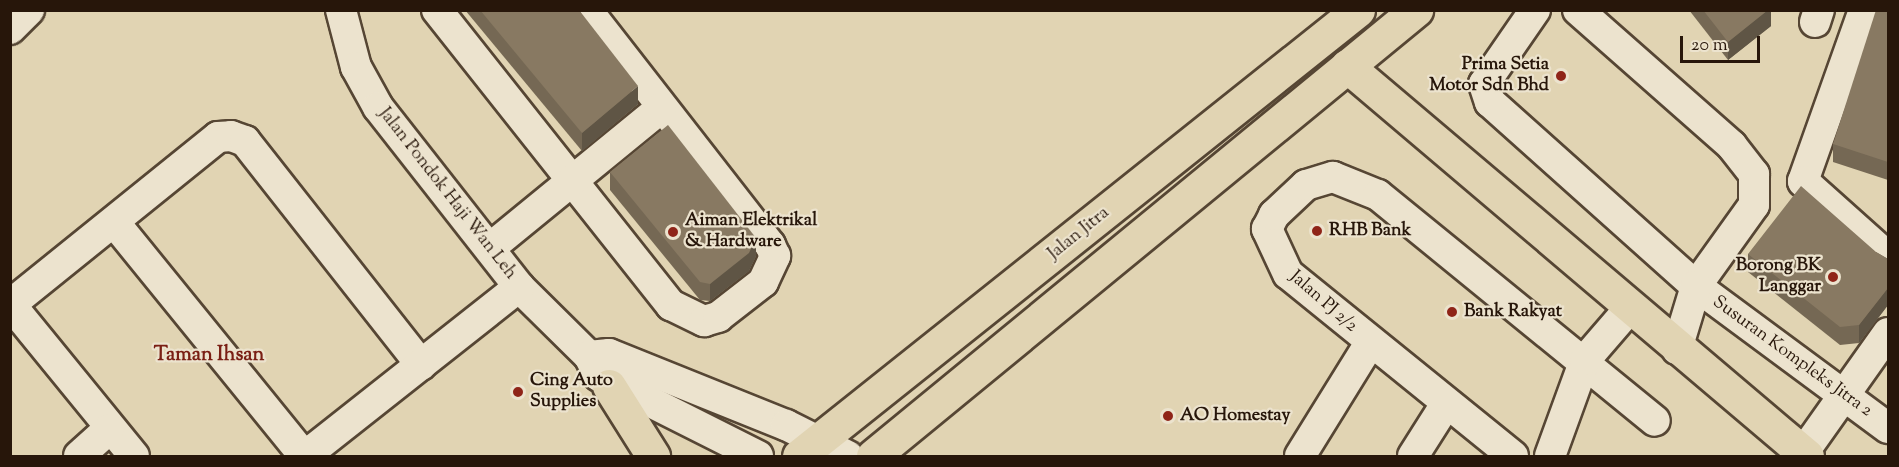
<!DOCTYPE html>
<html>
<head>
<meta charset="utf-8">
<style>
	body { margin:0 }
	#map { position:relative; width:1899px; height:467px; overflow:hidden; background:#e1d4b3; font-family:"Sorts Mill Goudy",serif }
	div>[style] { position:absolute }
	.roads { filter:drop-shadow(2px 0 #564634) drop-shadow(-2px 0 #564634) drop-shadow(0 2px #564634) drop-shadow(0 -2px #564634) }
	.minor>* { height:30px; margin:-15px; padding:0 15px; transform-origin:15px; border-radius:15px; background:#ece3ce }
	.major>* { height:33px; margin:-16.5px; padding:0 16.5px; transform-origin:16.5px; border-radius:16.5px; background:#e1d4b3 }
	.highway>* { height:33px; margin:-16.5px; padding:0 16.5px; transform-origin:16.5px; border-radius:16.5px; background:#e1d4b3 }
	.wall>* { inset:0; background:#756854 }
	.shaded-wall>* { inset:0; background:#5f5545 }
	.building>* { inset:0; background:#887962 }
	.dots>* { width:16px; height:16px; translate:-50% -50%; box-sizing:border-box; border:3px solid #ece3ce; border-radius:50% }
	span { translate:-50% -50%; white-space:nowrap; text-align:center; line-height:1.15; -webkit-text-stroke:4.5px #ece3ce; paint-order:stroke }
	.poi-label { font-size:18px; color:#27160a; font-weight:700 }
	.right { translate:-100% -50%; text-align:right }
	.left { translate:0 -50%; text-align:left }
	.street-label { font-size:18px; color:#27160a }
	.neighbourhood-label { font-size:20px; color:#7a1f14; font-weight:700 }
	.frame { position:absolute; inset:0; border:12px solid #27160a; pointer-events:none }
	.scale { position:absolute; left:1680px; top:36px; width:80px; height:27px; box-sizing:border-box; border:3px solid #27160a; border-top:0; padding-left:8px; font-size:18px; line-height:21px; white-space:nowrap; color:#27160a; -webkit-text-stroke:4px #ece3ce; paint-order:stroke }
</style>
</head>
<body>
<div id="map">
	<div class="roads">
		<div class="minor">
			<div style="left:341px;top:10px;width:59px;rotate:75.3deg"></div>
			<div style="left:356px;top:67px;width:46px;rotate:61.2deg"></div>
			<div style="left:378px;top:107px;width:229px;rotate:51.9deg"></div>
			<div style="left:519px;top:287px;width:98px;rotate:44.6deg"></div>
			<div style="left:589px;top:356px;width:22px;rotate:63deg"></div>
			<div style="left:599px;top:376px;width:178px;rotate:26.7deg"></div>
			<div style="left:437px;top:10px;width:377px;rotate:51.6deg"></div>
			<div style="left:671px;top:305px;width:37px;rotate:26deg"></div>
			<div style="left:704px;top:321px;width:15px;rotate:-16deg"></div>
			<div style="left:718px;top:317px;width:57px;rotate:-37.9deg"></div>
			<div style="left:763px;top:282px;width:29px;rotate:-65deg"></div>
			<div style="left:775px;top:256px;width:12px;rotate:-114deg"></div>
			<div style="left:770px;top:245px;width:298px;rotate:-127.9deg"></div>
			<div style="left:1535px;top:10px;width:90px;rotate:124.6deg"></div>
			<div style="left:1484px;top:84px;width:19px;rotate:72deg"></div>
			<div style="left:1490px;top:102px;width:276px;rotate:41.8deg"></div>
			<div style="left:1696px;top:286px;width:239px;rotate:36.5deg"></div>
			<div style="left:1578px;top:10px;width:205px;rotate:41.4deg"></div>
			<div style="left:1732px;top:146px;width:36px;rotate:52deg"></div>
			<div style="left:1754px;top:174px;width:31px;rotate:90deg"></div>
			<div style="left:1754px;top:205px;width:100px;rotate:125.6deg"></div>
			<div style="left:1696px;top:286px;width:66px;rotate:106.8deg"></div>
			<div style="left:1864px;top:10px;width:182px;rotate:109.6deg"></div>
			<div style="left:1803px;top:181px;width:114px;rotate:41.8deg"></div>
			<div style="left:1815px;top:22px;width:13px;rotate:-72deg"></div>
			<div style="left:10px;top:29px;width:27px;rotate:-45deg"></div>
			<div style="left:114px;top:222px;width:301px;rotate:50.9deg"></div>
			<div style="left:490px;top:248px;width:221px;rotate:-39.3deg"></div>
			<div style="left:10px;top:304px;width:196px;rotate:50.8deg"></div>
			<div style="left:11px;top:304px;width:266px;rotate:-38.9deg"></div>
			<div style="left:218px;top:137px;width:13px;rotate:-4deg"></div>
			<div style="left:231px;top:136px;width:15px;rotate:20deg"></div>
			<div style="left:245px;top:141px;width:285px;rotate:51.8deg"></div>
			<div style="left:589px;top:356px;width:20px;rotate:-6deg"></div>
			<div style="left:609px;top:354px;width:191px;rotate:21.9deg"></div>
			<div style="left:786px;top:425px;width:69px;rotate:26.6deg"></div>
			<div style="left:1803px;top:453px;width:147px;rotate:-54.7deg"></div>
			<div style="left:79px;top:456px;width:40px;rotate:-42deg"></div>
			<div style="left:305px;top:456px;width:273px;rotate:-38.3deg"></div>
			<div style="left:1300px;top:456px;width:133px;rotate:-58.2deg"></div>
			<div style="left:1413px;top:456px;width:62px;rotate:-57.6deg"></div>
			<div style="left:1513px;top:456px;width:289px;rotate:-141deg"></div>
			<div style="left:1288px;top:274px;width:50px;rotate:-115deg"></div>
			<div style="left:1267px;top:229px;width:16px;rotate:-63deg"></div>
			<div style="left:1274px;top:215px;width:44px;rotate:-43.2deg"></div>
			<div style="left:1306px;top:185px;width:28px;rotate:-17deg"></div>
			<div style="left:1333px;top:177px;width:48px;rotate:21.8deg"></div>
			<div style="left:1378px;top:195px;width:357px;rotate:39.2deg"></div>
			<div style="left:1550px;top:456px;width:102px;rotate:-70deg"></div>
			<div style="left:1585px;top:360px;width:67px;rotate:-49.2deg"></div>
		</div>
		<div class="major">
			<div style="left:1347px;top:66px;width:603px;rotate:40.29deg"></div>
		</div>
		<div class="highway">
			<div style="left:609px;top:386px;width:83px;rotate:57.8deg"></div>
			<div style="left:799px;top:456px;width:715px;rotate:-38.58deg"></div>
			<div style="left:873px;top:456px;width:703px;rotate:-39.4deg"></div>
		</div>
	</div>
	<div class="wall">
		<div style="clip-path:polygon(465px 10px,579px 10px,638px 104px,582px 151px)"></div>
		<div style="clip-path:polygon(1689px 10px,1771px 10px,1771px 26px,1728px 60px)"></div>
		<div style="clip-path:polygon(1888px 10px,1888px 180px,1833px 162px,1833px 144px)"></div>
		<div style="clip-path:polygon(610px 172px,756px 256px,749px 271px,710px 301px,700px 300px,610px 190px)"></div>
		<div style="clip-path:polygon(1876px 252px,1888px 259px,1888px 305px,1859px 343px,1840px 345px,1748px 272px,1748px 254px)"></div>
	</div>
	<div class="shaded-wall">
		<div style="clip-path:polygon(1768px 10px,1771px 10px,1771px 26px,1728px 60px,1728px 42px)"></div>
		<div style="clip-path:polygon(638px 86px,638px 104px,582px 151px,582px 133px)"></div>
		<div style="clip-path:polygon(756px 238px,756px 256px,749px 271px,710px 301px,710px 284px)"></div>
		<div style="clip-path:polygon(1888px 288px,1888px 305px,1859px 343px,1859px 325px)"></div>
	</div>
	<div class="building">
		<div style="clip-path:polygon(480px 10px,579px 10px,638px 86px,582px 133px)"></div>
		<div style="clip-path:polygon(1703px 10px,1768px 10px,1728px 42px)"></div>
		<div style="clip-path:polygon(1876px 10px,1888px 10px,1888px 162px,1833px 144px)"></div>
		<div style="clip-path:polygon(668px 125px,756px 238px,749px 253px,710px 284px,700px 282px,610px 172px)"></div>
		<div style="clip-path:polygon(1801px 186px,1876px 252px,1888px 259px,1888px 288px,1859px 325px,1840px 327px,1748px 254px)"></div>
	</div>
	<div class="dots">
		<div style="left:1561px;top:76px;background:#8f2418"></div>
		<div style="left:1317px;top:231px;background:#8f2418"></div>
		<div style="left:673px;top:232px;background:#8f2418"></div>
		<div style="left:1833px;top:277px;background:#8f2418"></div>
		<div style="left:1452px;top:312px;background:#8f2418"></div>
		<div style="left:518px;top:392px;background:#8f2418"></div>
		<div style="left:1168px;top:416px;background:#8f2418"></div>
	</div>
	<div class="poi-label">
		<span class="right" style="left:1549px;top:76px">Prima Setia<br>Motor Sdn Bhd</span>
		<span class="left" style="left:685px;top:232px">Aiman Elektrikal<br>&amp; Hardware</span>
		<span class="left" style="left:1329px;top:231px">RHB Bank</span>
		<span class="right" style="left:1821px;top:277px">Borong BK<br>Langgar</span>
		<span class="left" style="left:1464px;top:312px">Bank Rakyat</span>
		<span class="left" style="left:530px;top:392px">Cing Auto<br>Supplies</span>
		<span class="left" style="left:1180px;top:416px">AO Homestay</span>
	</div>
	<div class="street-label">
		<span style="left:447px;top:194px;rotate:52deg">Jalan Pondok Haji Wan Leh</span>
		<span style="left:1079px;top:234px;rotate:-39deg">Jalan Jitra</span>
		<span style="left:1323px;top:302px;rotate:41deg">Jalan PJ 2/2</span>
		<span style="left:1792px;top:357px;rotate:36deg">Susuran Kompleks Jitra 2</span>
	</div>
	<div class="neighbourhood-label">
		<span style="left:209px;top:355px">Taman Ihsan</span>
	</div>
	<div class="frame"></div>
	<div class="scale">20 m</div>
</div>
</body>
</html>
